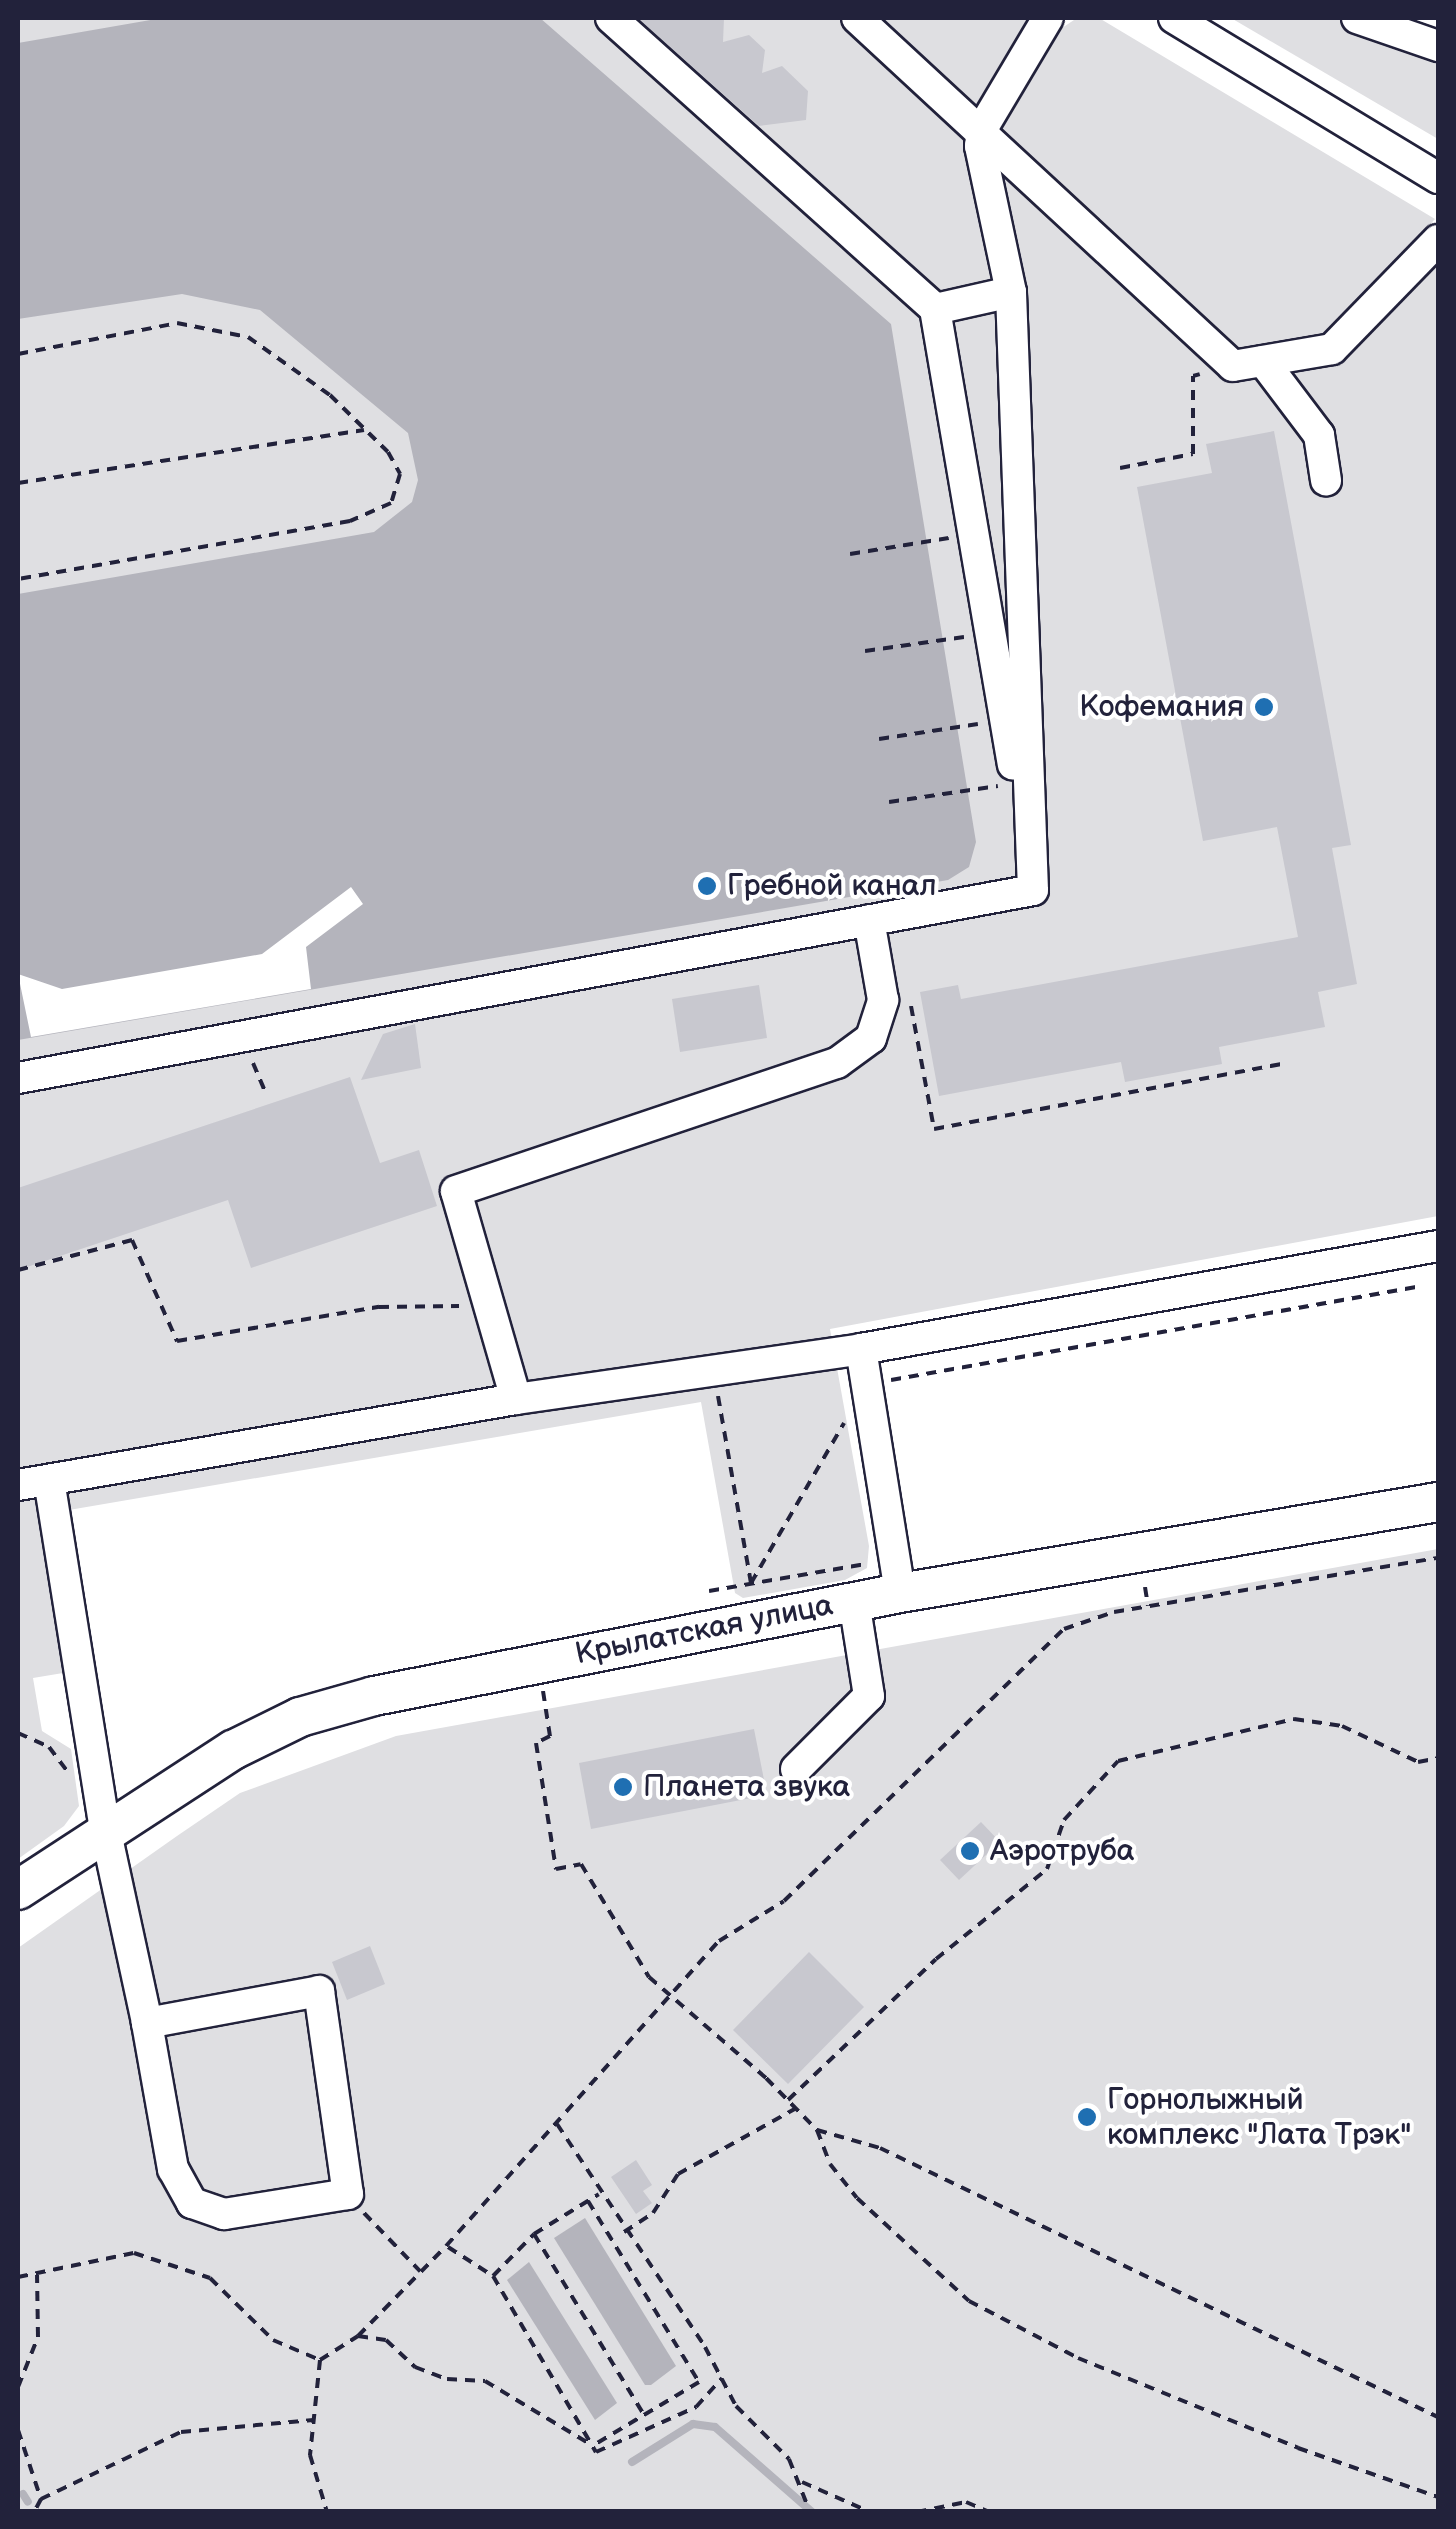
<!DOCTYPE html>
<html>
<head>
<meta charset="utf-8">
<style>
	body { margin:0 }
	#map { position:relative; width:1456px; height:2529px; overflow:hidden; background:#fff; font-family:"Balsamiq Sans",sans-serif }
	div>[style] { position:absolute }
	.green>* { inset:0; background:#dfdfe2 }
	.water>* { inset:0; background:#b4b4bc }
	.pier>* { inset:0; background:#fff }
	.stream>* { height:8px; margin:-4px; padding:0 4px; transform-origin:4px; border-radius:4px; background:#b4b4bc }
	.building>* { inset:0; background:#c8c8cf }
	.path>* { height:4px; margin-top:-2px; transform-origin:0; background:repeating-linear-gradient(90deg,#22223b 0 10px,transparent 0 18px) }
	.roads { filter:drop-shadow(2px 0 #22223b) drop-shadow(-2px 0 #22223b) drop-shadow(0 2px #22223b) drop-shadow(0 -2px #22223b) }
	.minor>* { height:30px; margin:-15px; padding:0 15px; transform-origin:15px; border-radius:15px; background:#fff }
	.major>* { height:38px; margin:-19px; padding:0 19px; transform-origin:19px; border-radius:19px; background:#fff }
	.dots>* { width:28px; height:28px; translate:-50% -50%; box-sizing:border-box; border:5px solid #fff; border-radius:50% }
	span { translate:-50% -50%; white-space:nowrap; text-align:center; line-height:1.15; -webkit-text-stroke:8px #fff; paint-order:stroke }
	.poi-label { font-size:30px; color:#22223b }
	.right { translate:-100% -50%; text-align:right }
	.left { translate:0 -50%; text-align:left }
	.street-label { font-size:30px; color:#22223b }
	.frame { position:absolute; inset:0; border:20px solid #22223b; pointer-events:none }
</style>
</head>
<body>
<div id="map">
	<div class="green">
		<div style="clip-path:polygon(18px 18px,1046px 18px,1062px 28px,1077px 18px,1099px 18px,1435px 219px,1422px 233px,1438px 240px,1438px 1216px,830px 1329px,869px 1546px,867px 1568px,845px 1580px,743px 1598px,735px 1593px,701px 1402px,69px 1510px,93px 1668px,33px 1678px,42px 1731px,71px 1749px,79px 1806px,64px 1826px,18px 1859px)"></div>
		<div style="clip-path:polygon(1231px 18px,1363px 18px,1438px 61px,1438px 139px)"></div>
		<div style="clip-path:polygon(1438px 1549px,1438px 2511px,18px 2511px,18px 1948px,177px 1836px,240px 1793px,396px 1736px)"></div>
	</div>
	<div class="water">
		<div style="clip-path:polygon(162px 18px,540px 18px,891px 324px,976px 842px,969px 867px,948px 880px,18px 1040px,18px 594px,374px 532px,412px 502px,418px 480px,408px 433px,260px 310px,182px 294px,18px 319px,18px 43px)"></div>
		<div style="clip-path:polygon(585px 2218px,676px 2366px,651px 2385px,645px 2385px,554px 2238px)"></div>
		<div style="clip-path:polygon(529px 2262px,617px 2403px,595px 2420px,507px 2280px)"></div>
	</div>
	<div class="pier">
		<div style="clip-path:polygon(351px 887px,363px 904px,306px 947px,311px 989px,31px 1037px,18px 974px,62px 989px,262px 954px)"></div>
	</div>
	<div class="stream">
		<div style="left:632px;top:2462px;width:72px;rotate:-31.9deg"></div>
		<div style="left:693px;top:2424px;width:22px;rotate:8deg"></div>
		<div style="left:715px;top:2427px;width:129px;rotate:41.2deg"></div>
		<div style="left:23px;top:2494px;width:9px;rotate:58deg"></div>
	</div>
	<div class="building">
		<div style="clip-path:polygon(638px 18px,724px 18px,723px 42px,749px 35px,765px 50px,762px 73px,782px 66px,808px 91px,806px 120px,759px 126px)"></div>
		<div style="clip-path:polygon(1274px 431px,1351px 845px,1332px 848px,1357px 984px,1318px 992px,1325px 1027px,1219px 1047px,1222px 1064px,1125px 1082px,1121px 1062px,939px 1096px,920px 992px,958px 985px,961px 999px,1298px 937px,1277px 827px,1203px 841px,1137px 487px,1212px 473px,1206px 444px)"></div>
		<div style="clip-path:polygon(759px 985px,767px 1038px,680px 1052px,672px 999px)"></div>
		<div style="clip-path:polygon(415px 1024px,421px 1068px,361px 1080px,383px 1034px)"></div>
		<div style="clip-path:polygon(350px 1077px,380px 1163px,419px 1150px,437px 1206px,251px 1268px,228px 1200px,18px 1270px,18px 1188px)"></div>
		<div style="clip-path:polygon(754px 1729px,767px 1795px,591px 1829px,579px 1763px)"></div>
		<div style="clip-path:polygon(981px 1822px,1000px 1842px,959px 1880px,940px 1860px)"></div>
		<div style="clip-path:polygon(370px 1946px,385px 1984px,347px 2000px,332px 1962px)"></div>
		<div style="clip-path:polygon(809px 1952px,864px 2007px,788px 2084px,733px 2030px)"></div>
		<div style="clip-path:polygon(636px 2160px,652px 2185px,643px 2191px,652px 2203px,636px 2214px,611px 2177px)"></div>
	</div>
	<div class="path">
		<div style="left:18px;top:354px;width:162px;rotate:-11deg"></div>
		<div style="left:177px;top:323px;width:72px;rotate:11.2deg"></div>
		<div style="left:248px;top:337px;width:100px;rotate:35.3deg"></div>
		<div style="left:330px;top:395px;width:81px;rotate:44.5deg"></div>
		<div style="left:388px;top:452px;width:25px;rotate:61deg"></div>
		<div style="left:400px;top:474px;width:30px;rotate:107deg"></div>
		<div style="left:391px;top:503px;width:45px;rotate:156.3deg"></div>
		<div style="left:350px;top:521px;width:337px;rotate:170.1deg"></div>
		<div style="left:1120px;top:468px;width:74px;rotate:-10.9deg"></div>
		<div style="left:1193px;top:454px;width:78px;rotate:-90deg"></div>
		<div style="left:1193px;top:376px;width:7px;rotate:-16deg"></div>
		<div style="left:18px;top:483px;width:350px;rotate:-8.7deg"></div>
		<div style="left:850px;top:554px;width:100px;rotate:-9.2deg"></div>
		<div style="left:865px;top:651px;width:100px;rotate:-8deg"></div>
		<div style="left:879px;top:739px;width:100px;rotate:-8.6deg"></div>
		<div style="left:889px;top:802px;width:110px;rotate:-8.4deg"></div>
		<div style="left:911px;top:1006px;width:125px;rotate:79.4deg"></div>
		<div style="left:934px;top:1129px;width:355px;rotate:-10.6deg"></div>
		<div style="left:253px;top:1063px;width:30px;rotate:67deg"></div>
		<div style="left:18px;top:1270px;width:118px;rotate:-14.7deg"></div>
		<div style="left:132px;top:1240px;width:111px;rotate:66deg"></div>
		<div style="left:177px;top:1341px;width:205px;rotate:-9.6deg"></div>
		<div style="left:379px;top:1307px;width:80px;rotate:-0.7deg"></div>
		<div style="left:891px;top:1380px;width:539px;rotate:-10.04deg"></div>
		<div style="left:718px;top:1396px;width:190px;rotate:80deg"></div>
		<div style="left:751px;top:1583px;width:185px;rotate:-59.8deg"></div>
		<div style="left:1145px;top:1587px;width:19px;rotate:81deg"></div>
		<div style="left:709px;top:1591px;width:159px;rotate:-9.8deg"></div>
		<div style="left:543px;top:1691px;width:46px;rotate:81.2deg"></div>
		<div style="left:550px;top:1736px;width:16px;rotate:153deg"></div>
		<div style="left:536px;top:1743px;width:128px;rotate:81deg"></div>
		<div style="left:556px;top:1869px;width:25px;rotate:-11deg"></div>
		<div style="left:581px;top:1864px;width:132px;rotate:59deg"></div>
		<div style="left:649px;top:1977px;width:155px;rotate:40.8deg"></div>
		<div style="left:766px;top:2078px;width:73px;rotate:45.6deg"></div>
		<div style="left:817px;top:2130px;width:36px;rotate:69deg"></div>
		<div style="left:830px;top:2164px;width:43px;rotate:51.5deg"></div>
		<div style="left:857px;top:2198px;width:152px;rotate:42.6deg"></div>
		<div style="left:969px;top:2301px;width:123px;rotate:27.6deg"></div>
		<div style="left:1078px;top:2358px;width:238px;rotate:22.2deg"></div>
		<div style="left:1298px;top:2448px;width:148px;rotate:19.3deg"></div>
		<div style="left:18px;top:1733px;width:34px;rotate:24deg"></div>
		<div style="left:49px;top:1747px;width:34px;rotate:53deg"></div>
		<div style="left:788px;top:2100px;width:204px;rotate:-43.6deg"></div>
		<div style="left:936px;top:1959px;width:143px;rotate:-39deg"></div>
		<div style="left:1047px;top:1869px;width:52px;rotate:-70.9deg"></div>
		<div style="left:1064px;top:1820px;width:80px;rotate:-47.5deg"></div>
		<div style="left:1118px;top:1761px;width:181px;rotate:-13.4deg"></div>
		<div style="left:1294px;top:1719px;width:49px;rotate:8.3deg"></div>
		<div style="left:1342px;top:1726px;width:84px;rotate:25.3deg"></div>
		<div style="left:1418px;top:1762px;width:20px;rotate:-11deg"></div>
		<div style="left:557px;top:2124px;width:268px;rotate:56.4deg"></div>
		<div style="left:705px;top:2347px;width:67px;rotate:62.3deg"></div>
		<div style="left:736px;top:2406px;width:75px;rotate:45deg"></div>
		<div style="left:789px;top:2459px;width:57px;rotate:68.4deg"></div>
		<div style="left:817px;top:2130px;width:66px;rotate:15.9deg"></div>
		<div style="left:880px;top:2148px;width:619px;rotate:25.74deg"></div>
		<div style="left:588px;top:2201px;width:212px;rotate:58.5deg"></div>
		<div style="left:699px;top:2382px;width:125px;rotate:149.1deg"></div>
		<div style="left:364px;top:2213px;width:81px;rotate:46deg"></div>
		<div style="left:624px;top:2232px;width:35px;rotate:-33deg"></div>
		<div style="left:653px;top:2213px;width:46px;rotate:-57.3deg"></div>
		<div style="left:678px;top:2174px;width:134px;rotate:-29.1deg"></div>
		<div style="left:534px;top:2234px;width:212px;rotate:58.7deg"></div>
		<div style="left:448px;top:2247px;width:54px;rotate:32.8deg"></div>
		<div style="left:493px;top:2276px;width:204px;rotate:59.7deg"></div>
		<div style="left:596px;top:2452px;width:110px;rotate:-24.2deg"></div>
		<div style="left:696px;top:2407px;width:39px;rotate:-48deg"></div>
		<div style="left:493px;top:2276px;width:59px;rotate:-45.7deg"></div>
		<div style="left:534px;top:2234px;width:76px;rotate:-31.6deg"></div>
		<div style="left:18px;top:2277px;width:118px;rotate:-11.7deg"></div>
		<div style="left:134px;top:2253px;width:80px;rotate:18.2deg"></div>
		<div style="left:210px;top:2278px;width:88px;rotate:44.5deg"></div>
		<div style="left:273px;top:2340px;width:51px;rotate:23.1deg"></div>
		<div style="left:320px;top:2360px;width:45px;rotate:-32.3deg"></div>
		<div style="left:358px;top:2336px;width:126px;rotate:-45.6deg"></div>
		<div style="left:446px;top:2246px;width:409px;rotate:-48.2deg"></div>
		<div style="left:719px;top:1941px;width:76px;rotate:-31.6deg"></div>
		<div style="left:784px;top:1901px;width:390px;rotate:-44.2deg"></div>
		<div style="left:1064px;top:1629px;width:53px;rotate:-18.8deg"></div>
		<div style="left:1114px;top:1612px;width:328px;rotate:-9.5deg"></div>
		<div style="left:358px;top:2336px;width:28px;rotate:8deg"></div>
		<div style="left:386px;top:2340px;width:40px;rotate:43deg"></div>
		<div style="left:415px;top:2367px;width:34px;rotate:21deg"></div>
		<div style="left:447px;top:2379px;width:38px;rotate:3deg"></div>
		<div style="left:485px;top:2381px;width:120px;rotate:31deg"></div>
		<div style="left:320px;top:2360px;width:96px;rotate:96deg"></div>
		<div style="left:310px;top:2455px;width:59px;rotate:73.4deg"></div>
		<div style="left:18px;top:2387px;width:54px;rotate:-68.2deg"></div>
		<div style="left:38px;top:2337px;width:62px;rotate:-90.9deg"></div>
		<div style="left:18px;top:2430px;width:73px;rotate:71.6deg"></div>
		<div style="left:41px;top:2499px;width:15px;rotate:118deg"></div>
		<div style="left:802px;top:2482px;width:74px;rotate:23.8deg"></div>
		<div style="left:41px;top:2499px;width:155px;rotate:-25.6deg"></div>
		<div style="left:181px;top:2432px;width:133px;rotate:-5.2deg"></div>
		<div style="left:917px;top:2512px;width:50px;rotate:-11.5deg"></div>
		<div style="left:966px;top:2502px;width:25px;rotate:23deg"></div>
	</div>
	<div class="roads">
		<div class="minor">
			<div style="left:611px;top:18px;width:435px;rotate:41.9deg"></div>
			<div style="left:857px;top:18px;width:512px;rotate:42.79deg"></div>
			<div style="left:1233px;top:366px;width:100px;rotate:-9.7deg"></div>
			<div style="left:1332px;top:349px;width:152px;rotate:-45.8deg"></div>
			<div style="left:1174px;top:18px;width:309px;rotate:31.2deg"></div>
			<div style="left:1357px;top:18px;width:86px;rotate:19.1deg"></div>
			<div style="left:1011px;top:292px;width:78px;rotate:167.4deg"></div>
			<div style="left:935px;top:309px;width:462px;rotate:80.3deg"></div>
			<div style="left:1263px;top:361px;width:93px;rotate:52.9deg"></div>
			<div style="left:1319px;top:435px;width:46px;rotate:81.2deg"></div>
			<div style="left:1033px;top:890px;width:598px;rotate:-92.11deg"></div>
			<div style="left:1011px;top:292px;width:149px;rotate:-102deg"></div>
			<div style="left:980px;top:146px;width:17px;rotate:-83deg"></div>
			<div style="left:982px;top:129px;width:129px;rotate:-59.3deg"></div>
			<div style="left:18px;top:1078px;width:1032px;rotate:-10.49deg"></div>
			<div style="left:861px;top:1349px;width:247px;rotate:80.9deg"></div>
			<div style="left:516px;top:1399px;width:216px;rotate:-106.1deg"></div>
			<div style="left:456px;top:1191px;width:402px;rotate:-18.6deg"></div>
			<div style="left:837px;top:1063px;width:42px;rotate:-36.3deg"></div>
			<div style="left:871px;top:1038px;width:40px;rotate:-72deg"></div>
			<div style="left:883px;top:1000px;width:81px;rotate:-99.9deg"></div>
			<div style="left:49px;top:1480px;width:352px;rotate:80.9deg"></div>
			<div style="left:105px;top:1828px;width:199px;rotate:77.8deg"></div>
			<div style="left:147px;top:2023px;width:175px;rotate:-10.5deg"></div>
			<div style="left:319px;top:1991px;width:205px;rotate:81.9deg"></div>
			<div style="left:348px;top:2194px;width:126px;rotate:170.8deg"></div>
			<div style="left:224px;top:2214px;width:34px;rotate:-161deg"></div>
			<div style="left:192px;top:2203px;width:39px;rotate:-119deg"></div>
			<div style="left:173px;top:2169px;width:148px;rotate:-100.1deg"></div>
			<div style="left:18px;top:1485px;width:505px;rotate:-9.8deg"></div>
			<div style="left:516px;top:1399px;width:349px;rotate:-8.2deg"></div>
			<div style="left:861px;top:1349px;width:586px;rotate:-10.12deg"></div>
			<div style="left:796px;top:1769px;width:103px;rotate:-45deg"></div>
			<div style="left:869px;top:1696px;width:96px;rotate:-99deg"></div>
		</div>
		<div class="major">
			<div style="left:18px;top:1890px;width:257px;rotate:-33.1deg"></div>
			<div style="left:233px;top:1750px;width:75px;rotate:-26.2deg"></div>
			<div style="left:300px;top:1717px;width:77px;rotate:-15.8deg"></div>
			<div style="left:374px;top:1696px;width:536px;rotate:-11.08deg"></div>
			<div style="left:900px;top:1593px;width:546px;rotate:-9.6deg"></div>
		</div>
	</div>
	<div class="dots">
		<div style="left:1264px;top:707px;background:#1f6fb2"></div>
		<div style="left:707px;top:886px;background:#1f6fb2"></div>
		<div style="left:623px;top:1787px;background:#1f6fb2"></div>
		<div style="left:970px;top:1851px;background:#1f6fb2"></div>
		<div style="left:1087px;top:2117px;background:#1f6fb2"></div>
	</div>
	<div class="poi-label">
		<span class="right" style="left:1244px;top:707px">Кофемания</span>
		<span class="left" style="left:727px;top:886px">Гребной канал</span>
		<span class="left" style="left:643px;top:1787px">Планета звука</span>
		<span class="left" style="left:990px;top:1851px">Аэротруба</span>
		<span class="left" style="left:1107px;top:2117px">Горнолыжный<br>комплекс "Лата Трэк"</span>
	</div>
	<div class="street-label">
		<span style="left:704px;top:1630px;rotate:-11deg">Крылатская улица</span>
	</div>
	<div class="frame"></div>
</div>
</body>
</html>
